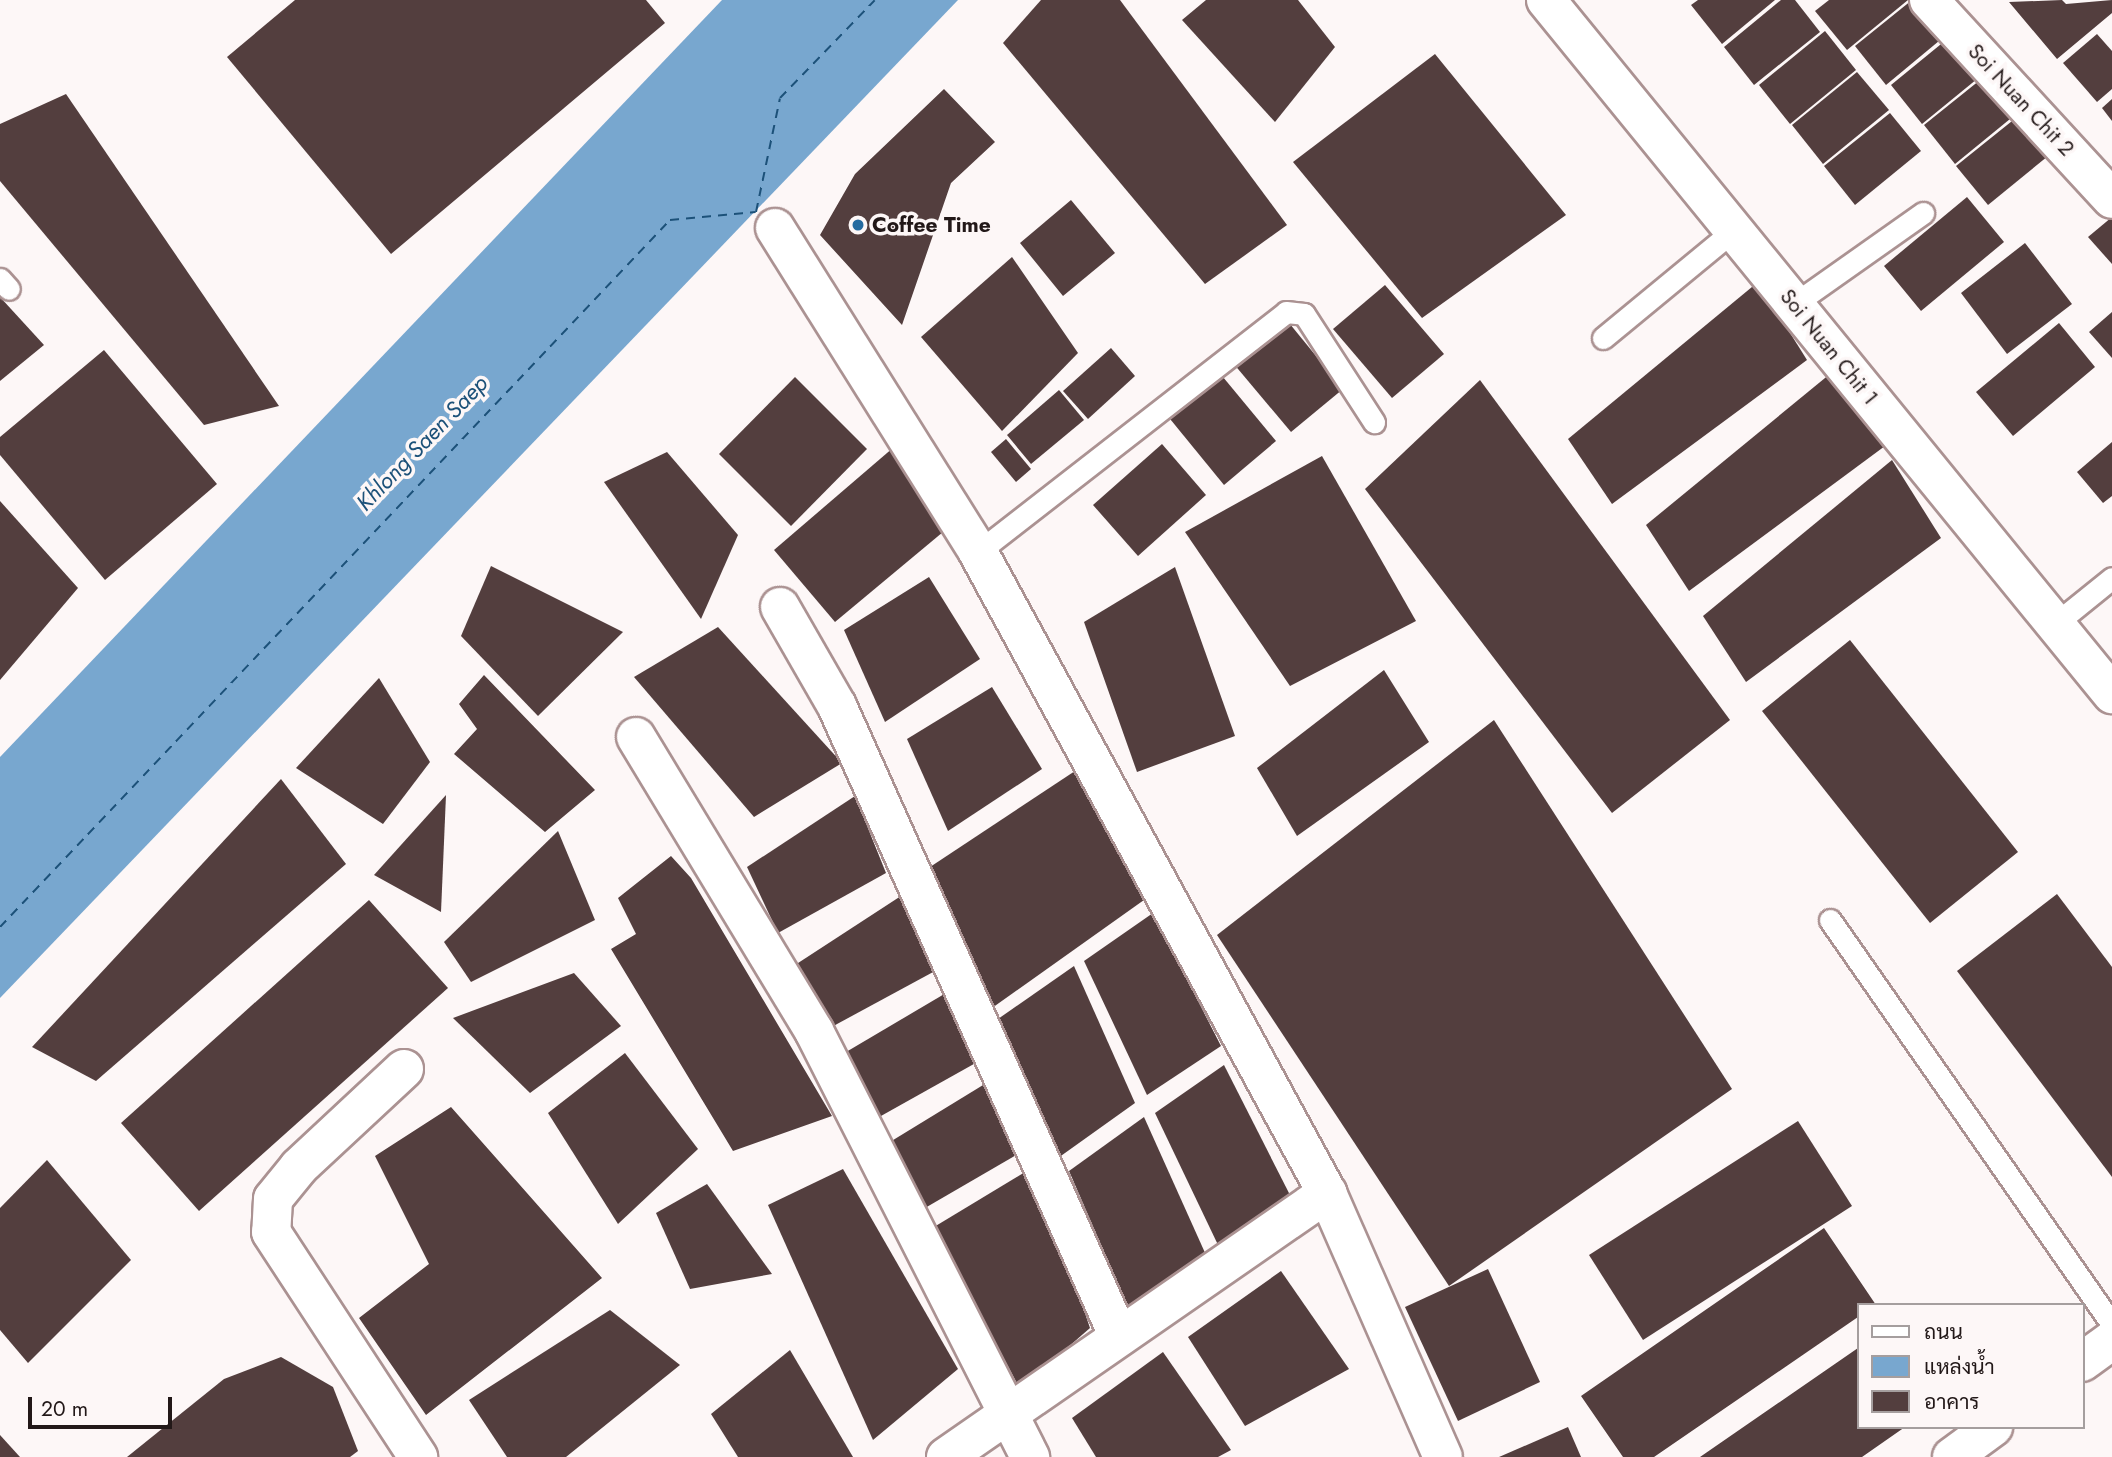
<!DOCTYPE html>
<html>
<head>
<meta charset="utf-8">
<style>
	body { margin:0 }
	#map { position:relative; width:2112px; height:1457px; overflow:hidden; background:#fdf7f7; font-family:Jost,Sarabun,sans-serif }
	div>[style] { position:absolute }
	.water>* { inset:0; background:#78a7cf }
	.ferry>* { height:2px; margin-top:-1px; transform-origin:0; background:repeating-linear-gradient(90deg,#1c5179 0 9px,transparent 0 16px) }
	.building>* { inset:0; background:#533e3e }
	.roads { filter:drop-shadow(2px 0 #ab9292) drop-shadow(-2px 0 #ab9292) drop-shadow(0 2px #ab9292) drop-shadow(0 -2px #ab9292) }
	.lane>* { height:21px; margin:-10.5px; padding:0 10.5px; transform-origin:10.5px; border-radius:10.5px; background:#fff }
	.street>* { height:38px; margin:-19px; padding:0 19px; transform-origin:19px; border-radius:19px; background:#fff }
	.dots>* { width:19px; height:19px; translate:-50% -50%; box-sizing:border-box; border:4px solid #fdf7f7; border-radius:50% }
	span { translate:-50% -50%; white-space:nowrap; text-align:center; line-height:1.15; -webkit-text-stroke:7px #fdf7f7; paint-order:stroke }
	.street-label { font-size:21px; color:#221818 }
	.poi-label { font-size:21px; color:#221818; font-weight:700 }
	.left { translate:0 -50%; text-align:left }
	.water-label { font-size:23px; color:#1c5179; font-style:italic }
	.legend { position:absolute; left:1857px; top:1303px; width:228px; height:126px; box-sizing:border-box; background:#fdf7f7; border:2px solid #a59e9e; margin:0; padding:9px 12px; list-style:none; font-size:21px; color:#221818 }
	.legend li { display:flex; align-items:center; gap:14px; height:35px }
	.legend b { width:35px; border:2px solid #a59e9e }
	.scale { position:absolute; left:28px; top:1397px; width:144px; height:32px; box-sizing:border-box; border:4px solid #221818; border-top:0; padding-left:9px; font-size:21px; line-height:24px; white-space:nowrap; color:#221818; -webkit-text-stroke:5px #fdf7f7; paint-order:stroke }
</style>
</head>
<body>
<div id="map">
	<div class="water">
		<div style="clip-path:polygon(722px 0,958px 0,0 998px,0 757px)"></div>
	</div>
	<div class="ferry">
		<div style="left:0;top:927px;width:974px;rotate:-46.54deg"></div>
		<div style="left:670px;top:220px;width:86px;rotate:-5.3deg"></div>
		<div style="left:756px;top:212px;width:116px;rotate:-78.1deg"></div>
		<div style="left:780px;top:98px;width:136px;rotate:-45.9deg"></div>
	</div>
	<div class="building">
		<div style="clip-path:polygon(295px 0,646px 0,665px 23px,391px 254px,227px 57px)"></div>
		<div style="clip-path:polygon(1041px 0,1120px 0,1287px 225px,1205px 284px,1003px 43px)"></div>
		<div style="clip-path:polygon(1206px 0,1298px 0,1335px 47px,1275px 122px,1182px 20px)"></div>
		<div style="clip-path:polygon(1698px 0,1775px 0,1722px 44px,1691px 5px)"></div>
		<div style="clip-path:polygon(1781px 0,1795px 0,1820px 32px,1754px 85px,1724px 47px)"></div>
		<div style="clip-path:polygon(1829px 0,1908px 0,1847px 50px,1815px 11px)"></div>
		<div style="clip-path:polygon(1912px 0,1951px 31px,1886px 85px,1855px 46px)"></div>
		<div style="clip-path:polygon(2062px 0,2066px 4px,2112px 0,2112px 13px,2057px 59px,2009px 2px)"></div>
		<div style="clip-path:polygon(1825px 31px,1856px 70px,1790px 124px,1759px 85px)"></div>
		<div style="clip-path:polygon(1957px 31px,1988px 70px,1922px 124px,1891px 85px)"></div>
		<div style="clip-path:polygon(2097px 34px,2112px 51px,2112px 89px,2097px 102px,2063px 63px)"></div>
		<div style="clip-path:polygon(1435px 54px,1566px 215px,1422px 318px,1293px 162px)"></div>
		<div style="clip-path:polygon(1857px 72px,1889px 110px,1823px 164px,1792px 125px)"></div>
		<div style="clip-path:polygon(1990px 72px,2021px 110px,1955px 164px,1924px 125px)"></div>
		<div style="clip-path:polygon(944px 89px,995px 142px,951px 183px,902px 325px,820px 235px,855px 174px)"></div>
		<div style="clip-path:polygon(66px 94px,279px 406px,204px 425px,0 181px,0 124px)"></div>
		<div style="clip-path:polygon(2112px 99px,2112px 121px,2102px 108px)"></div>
		<div style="clip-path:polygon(1890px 113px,1921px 151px,1855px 205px,1824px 166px)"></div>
		<div style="clip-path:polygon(2022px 113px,2053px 152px,1988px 205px,1956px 166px)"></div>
		<div style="clip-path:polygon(1967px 197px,2004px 242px,1921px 311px,1884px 266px)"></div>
		<div style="clip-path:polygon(1071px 200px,1115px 253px,1063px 296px,1020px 243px)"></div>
		<div style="clip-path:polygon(2112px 217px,2112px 264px,2088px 237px)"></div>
		<div style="clip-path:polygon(2025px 243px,2072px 304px,2007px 354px,1961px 293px)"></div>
		<div style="clip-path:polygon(1012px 257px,1078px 353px,1002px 431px,921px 337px)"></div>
		<div style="clip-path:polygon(1758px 282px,1807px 360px,1612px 504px,1568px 439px)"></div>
		<div style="clip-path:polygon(1385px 285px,1444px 354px,1392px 398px,1333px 329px)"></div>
		<div style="clip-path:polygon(0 297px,44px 345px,0 381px)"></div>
		<div style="clip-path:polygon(2112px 312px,2112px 358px,2089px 332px)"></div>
		<div style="clip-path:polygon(1285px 318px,1343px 389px,1291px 432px,1233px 363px)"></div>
		<div style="clip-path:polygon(2059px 323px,2095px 367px,2013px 436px,1976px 392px)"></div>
		<div style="clip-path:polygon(1111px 348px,1135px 376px,1088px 419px,1063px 391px)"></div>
		<div style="clip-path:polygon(104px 350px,217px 484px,105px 580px,0 455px,0 437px)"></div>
		<div style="clip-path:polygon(1836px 369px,1885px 446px,1689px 591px,1646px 525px)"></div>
		<div style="clip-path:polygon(1218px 371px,1276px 441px,1224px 485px,1166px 414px)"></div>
		<div style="clip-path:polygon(795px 377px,867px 449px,791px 526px,719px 454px)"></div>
		<div style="clip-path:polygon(1480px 380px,1730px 720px,1612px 813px,1365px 489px)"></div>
		<div style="clip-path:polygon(1059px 390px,1084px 420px,1031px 464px,1007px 435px)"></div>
		<div style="clip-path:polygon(1006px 439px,1031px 469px,1016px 482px,991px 452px)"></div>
		<div style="clip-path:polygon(2112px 442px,2112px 496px,2103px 503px,2077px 472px)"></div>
		<div style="clip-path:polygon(1162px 444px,1206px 495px,1138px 556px,1093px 505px)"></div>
		<div style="clip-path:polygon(894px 447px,949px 527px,835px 622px,774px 550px)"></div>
		<div style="clip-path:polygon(667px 452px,738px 535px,701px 619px,604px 482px)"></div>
		<div style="clip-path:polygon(1322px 456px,1416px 621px,1290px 686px,1185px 532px)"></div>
		<div style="clip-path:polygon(1892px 460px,1941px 538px,1746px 682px,1703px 616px)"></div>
		<div style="clip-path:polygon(0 501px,78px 588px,0 680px)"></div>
		<div style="clip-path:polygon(491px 566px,623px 632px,538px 716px,461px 636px)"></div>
		<div style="clip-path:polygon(1175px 567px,1235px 736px,1137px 772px,1084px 622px)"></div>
		<div style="clip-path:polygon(929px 577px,980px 659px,885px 722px,844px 630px)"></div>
		<div style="clip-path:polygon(718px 627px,842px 763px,754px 817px,634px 677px)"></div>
		<div style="clip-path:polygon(1850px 640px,2018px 852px,1930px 923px,1762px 711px)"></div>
		<div style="clip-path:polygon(1384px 670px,1429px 742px,1297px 836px,1257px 768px)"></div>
		<div style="clip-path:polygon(484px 675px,595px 790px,545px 832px,454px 754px,477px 729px,459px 704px)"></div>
		<div style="clip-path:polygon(379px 678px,430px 762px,383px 824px,296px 768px)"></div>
		<div style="clip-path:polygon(992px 687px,1042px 769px,948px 831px,907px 739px)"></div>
		<div style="clip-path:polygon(1494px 720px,1732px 1089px,1449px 1286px,1217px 935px)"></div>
		<div style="clip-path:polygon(1075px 771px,1144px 900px,992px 1008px,924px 871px)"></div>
		<div style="clip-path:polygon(281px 779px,346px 864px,96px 1081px,32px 1047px)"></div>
		<div style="clip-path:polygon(446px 795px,441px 912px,374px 875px)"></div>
		<div style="clip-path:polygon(855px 796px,886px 873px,778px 933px,747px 867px)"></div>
		<div style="clip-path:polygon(558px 831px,595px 920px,471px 982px,444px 942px)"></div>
		<div style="clip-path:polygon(671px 856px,691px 878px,832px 1116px,733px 1151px,611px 949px,636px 934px,618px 898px)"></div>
		<div style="clip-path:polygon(904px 894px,935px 971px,826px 1030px,795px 965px)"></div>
		<div style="clip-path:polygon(2057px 894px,2112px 967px,2112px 1177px,1957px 971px)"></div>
		<div style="clip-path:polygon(369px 900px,448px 988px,199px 1211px,121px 1123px)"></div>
		<div style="clip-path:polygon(1153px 913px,1221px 1046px,1147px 1095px,1084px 961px)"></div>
		<div style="clip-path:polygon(1074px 966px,1135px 1103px,1058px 1158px,998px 1019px)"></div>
		<div style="clip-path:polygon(574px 973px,621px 1026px,530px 1093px,453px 1018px)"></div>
		<div style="clip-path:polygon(946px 993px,981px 1060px,872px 1121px,841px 1055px)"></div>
		<div style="clip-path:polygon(625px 1053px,698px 1149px,618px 1224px,548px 1113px)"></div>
		<div style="clip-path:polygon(1224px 1065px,1291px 1197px,1219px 1247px,1155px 1113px)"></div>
		<div style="clip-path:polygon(988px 1082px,1025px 1150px,925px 1208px,885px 1145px)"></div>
		<div style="clip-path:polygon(451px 1107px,602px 1278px,426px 1415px,359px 1318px,429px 1264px,375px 1156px)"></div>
		<div style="clip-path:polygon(1144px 1117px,1206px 1255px,1129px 1309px,1069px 1171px)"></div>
		<div style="clip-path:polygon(1798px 1121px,1852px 1206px,1643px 1340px,1589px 1255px)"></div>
		<div style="clip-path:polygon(47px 1160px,131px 1260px,28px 1363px,0 1330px,0 1208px)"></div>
		<div style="clip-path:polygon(1035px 1166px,1090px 1328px,1020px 1389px,934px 1227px)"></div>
		<div style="clip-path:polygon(843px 1169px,958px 1369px,873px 1440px,768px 1205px)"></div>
		<div style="clip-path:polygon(707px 1184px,772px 1274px,690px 1289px,656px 1213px)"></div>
		<div style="clip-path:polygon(1824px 1228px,1876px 1305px,1858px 1305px,1858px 1317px,1654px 1457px,1623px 1457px,1581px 1396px)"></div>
		<div style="clip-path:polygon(1488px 1269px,1540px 1382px,1458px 1421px,1405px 1307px)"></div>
		<div style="clip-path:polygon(1281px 1271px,1349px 1369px,1245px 1426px,1188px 1337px)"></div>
		<div style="clip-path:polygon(610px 1310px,680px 1365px,566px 1457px,507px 1457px,469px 1400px)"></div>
		<div style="clip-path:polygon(1858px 1348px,1858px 1427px,1905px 1427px,1862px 1457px,1700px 1457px)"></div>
		<div style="clip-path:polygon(790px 1350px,853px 1457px,738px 1457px,711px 1414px)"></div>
		<div style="clip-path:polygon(1163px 1352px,1231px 1450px,1218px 1457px,1096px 1457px,1072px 1418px)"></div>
		<div style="clip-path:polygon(281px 1357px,333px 1387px,358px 1451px,350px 1457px,127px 1457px,224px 1379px)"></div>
		<div style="clip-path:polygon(1568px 1427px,1581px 1457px,1499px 1457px)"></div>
		<div style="clip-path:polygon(0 1435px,20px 1457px,0 1457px)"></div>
	</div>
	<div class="roads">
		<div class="lane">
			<div style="left:0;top:279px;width:13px;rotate:48deg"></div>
			<div style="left:1794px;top:304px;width:158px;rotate:-35.2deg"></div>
			<div style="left:1603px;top:338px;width:170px;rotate:-39.5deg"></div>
			<div style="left:978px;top:552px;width:390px;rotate:-37.9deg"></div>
			<div style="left:1286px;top:312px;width:18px;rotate:6deg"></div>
			<div style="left:1304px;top:314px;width:129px;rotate:57.1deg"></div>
			<div style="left:2055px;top:624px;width:73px;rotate:-38.9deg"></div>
			<div style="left:1830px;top:920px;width:493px;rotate:55.1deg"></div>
		</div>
		<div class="street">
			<div style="left:1546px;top:0;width:896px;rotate:50.8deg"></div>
			<div style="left:1929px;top:0;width:270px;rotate:47.4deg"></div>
			<div style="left:775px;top:228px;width:382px;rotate:57.9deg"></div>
			<div style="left:978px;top:552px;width:730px;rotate:61.43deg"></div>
			<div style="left:1327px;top:1193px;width:288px;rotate:66.3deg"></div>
			<div style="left:780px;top:607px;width:114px;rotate:60.1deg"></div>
			<div style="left:837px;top:706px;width:691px;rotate:65.92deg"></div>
			<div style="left:636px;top:737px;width:344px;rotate:58.8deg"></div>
			<div style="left:814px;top:1031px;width:478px;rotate:63.1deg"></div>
			<div style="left:404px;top:1069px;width:144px;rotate:137deg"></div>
			<div style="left:299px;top:1167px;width:41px;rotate:129.1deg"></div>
			<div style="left:273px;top:1199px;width:33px;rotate:93deg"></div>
			<div style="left:271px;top:1232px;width:269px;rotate:56.8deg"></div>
			<div style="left:2082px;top:1362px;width:37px;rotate:-36deg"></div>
			<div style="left:946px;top:1457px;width:464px;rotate:-34.7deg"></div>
			<div style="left:1952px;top:1457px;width:51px;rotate:-36.2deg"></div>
		</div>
	</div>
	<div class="dots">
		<div style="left:858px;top:225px;background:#256ba0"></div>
	</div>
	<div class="street-label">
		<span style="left:2021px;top:100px;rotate:47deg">Soi Nuan Chit 2</span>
		<span style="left:1829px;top:347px;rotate:51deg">Soi Nuan Chit 1</span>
	</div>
	<div class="poi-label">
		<span class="left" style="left:872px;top:225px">Coffee Time</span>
	</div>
	<div class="water-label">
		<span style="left:422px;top:443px;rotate:-46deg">Khlong Saen Saep</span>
	</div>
	<ul class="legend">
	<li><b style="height:9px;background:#fff"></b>ถนน</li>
	<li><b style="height:19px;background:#78a7cf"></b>แหล่งน้ำ</li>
	<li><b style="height:19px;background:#533e3e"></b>อาคาร</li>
	</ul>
	<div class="scale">20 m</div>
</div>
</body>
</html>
